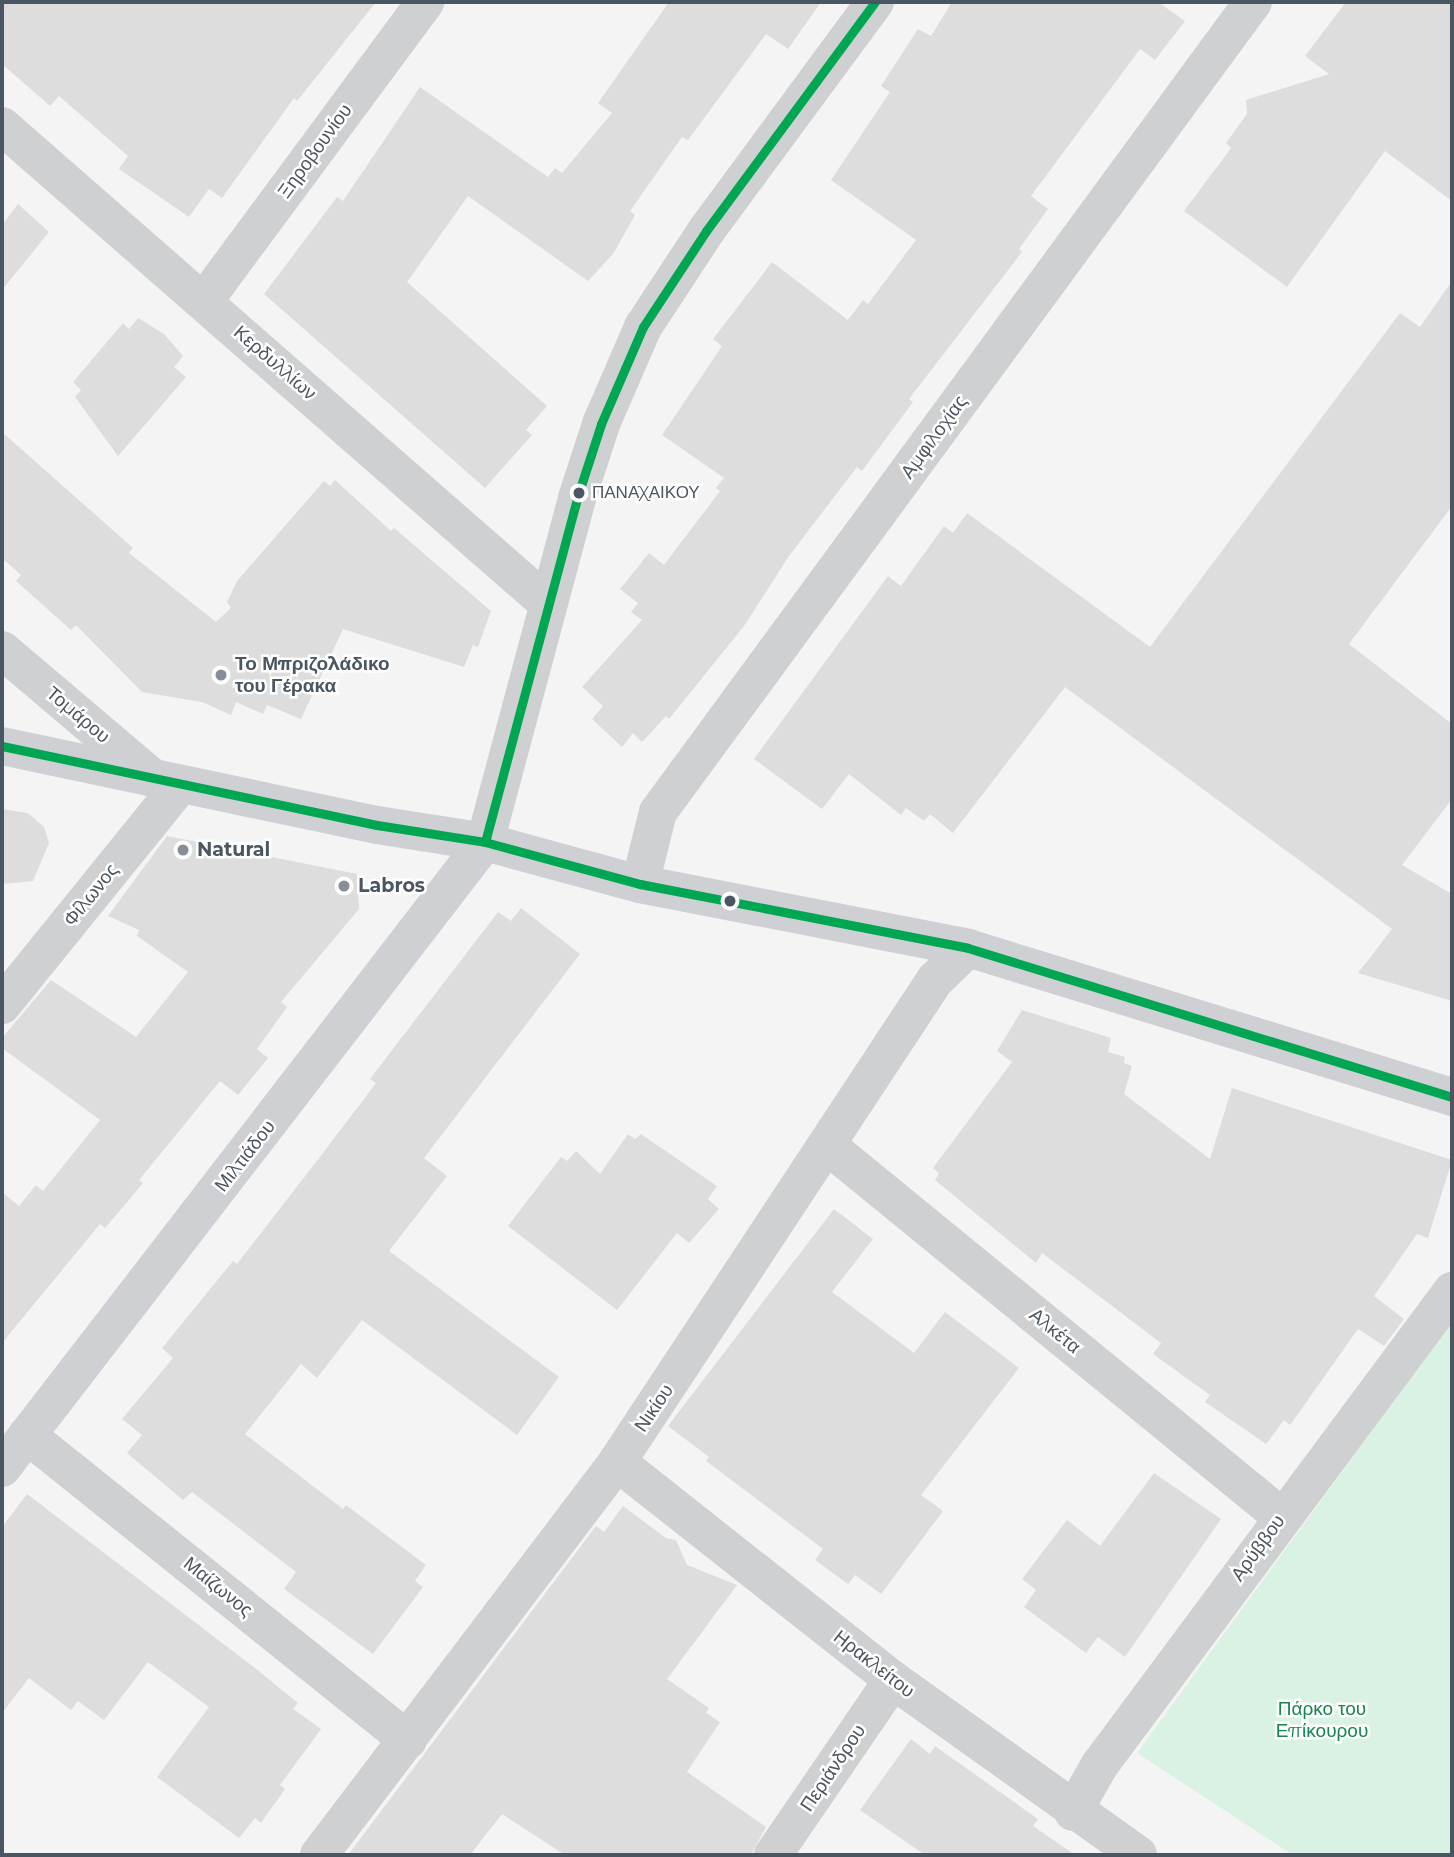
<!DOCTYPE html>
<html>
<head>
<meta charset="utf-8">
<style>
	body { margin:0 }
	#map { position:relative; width:1454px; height:1857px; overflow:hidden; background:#f4f4f4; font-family:Montserrat,sans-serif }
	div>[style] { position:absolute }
	.green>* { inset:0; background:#d9f2e3 }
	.building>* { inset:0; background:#ddddde }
	.street>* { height:38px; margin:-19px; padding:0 19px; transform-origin:19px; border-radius:19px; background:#ced0d2 }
	.secondary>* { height:38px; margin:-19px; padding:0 19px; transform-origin:19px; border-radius:19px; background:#ced0d4 }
	.bus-1>* { height:9px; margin:-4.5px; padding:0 4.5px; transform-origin:4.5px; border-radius:4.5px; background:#00a651 }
	.dots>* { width:19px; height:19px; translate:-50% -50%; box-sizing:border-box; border:4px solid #fff; border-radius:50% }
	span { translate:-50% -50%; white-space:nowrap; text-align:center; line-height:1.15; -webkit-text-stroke:5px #fff; paint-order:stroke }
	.bus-label { font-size:17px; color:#4a5661 }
	.left { translate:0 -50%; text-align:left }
	.street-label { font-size:19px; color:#4a5661 }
	.poi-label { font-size:19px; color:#4a5661; font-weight:700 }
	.park-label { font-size:19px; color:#17864f }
	.frame { position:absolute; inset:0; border:4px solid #4a5661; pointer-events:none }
</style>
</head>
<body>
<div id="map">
	<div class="green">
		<div style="clip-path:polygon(1452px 1321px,1452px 1855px,1293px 1855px,1137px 1753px)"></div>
	</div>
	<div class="building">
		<div style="clip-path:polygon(2px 2px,376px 2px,297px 101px,294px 98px,222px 198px,209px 189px,189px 217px,119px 169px,128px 156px,59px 96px,50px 106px,2px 64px)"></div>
		<div style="clip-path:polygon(669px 2px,821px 2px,788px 49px,766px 34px,688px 140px,682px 137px,630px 211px,635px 215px,613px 254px,588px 281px,468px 196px,407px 282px,547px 406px,526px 430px,532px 435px,485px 488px,264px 294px,337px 197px,343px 201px,420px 87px,548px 177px,555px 168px,562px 173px,612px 113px,598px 103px)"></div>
		<div style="clip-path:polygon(952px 2px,1158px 2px,1185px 21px,1155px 60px,1140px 49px,1031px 196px,1048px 209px,1019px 249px,1022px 252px,909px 399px,913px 402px,862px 471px,857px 467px,789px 556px,744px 626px,669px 719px,666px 716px,642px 742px,633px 733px,622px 747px,592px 719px,603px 706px,582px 687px,642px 620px,631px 612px,638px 603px,620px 589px,649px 553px,664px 565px,720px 491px,716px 488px,724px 478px,662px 435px,722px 346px,713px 339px,772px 262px,848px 320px,863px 300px,868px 304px,916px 240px,831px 180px,890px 92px,881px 86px,918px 29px,931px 36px)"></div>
		<div style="clip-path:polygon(1346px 2px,1452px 2px,1452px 201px,1385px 151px,1287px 287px,1184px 211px,1231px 148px,1226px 143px,1247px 114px,1246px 100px,1329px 74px,1305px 56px)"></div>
		<div style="clip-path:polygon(18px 204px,49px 232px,2px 290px,2px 225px)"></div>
		<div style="clip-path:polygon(1452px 281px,1452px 506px,1349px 644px,1452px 724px,1452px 799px,1402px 865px,1452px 894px,1452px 1001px,1358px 973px,1392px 929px,1065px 687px,953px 833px,930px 814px,924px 821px,906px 808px,901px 815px,849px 774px,822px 809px,754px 759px,888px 576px,901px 586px,944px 526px,953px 533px,967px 513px,1150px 647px,1400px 313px,1420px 327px)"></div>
		<div style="clip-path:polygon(138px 318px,164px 334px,183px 356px,174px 367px,186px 377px,118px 456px,75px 397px,81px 390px,73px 382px,123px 323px,129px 329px)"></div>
		<div style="clip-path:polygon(2px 432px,133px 548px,129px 553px,216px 622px,231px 608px,227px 602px,237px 581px,324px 481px,330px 486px,335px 480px,391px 531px,394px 528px,491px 611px,478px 647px,473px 645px,464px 667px,343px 629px,301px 719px,267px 705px,263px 714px,236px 702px,231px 715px,202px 702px,142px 692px,76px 625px,71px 630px,16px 581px,21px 575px,2px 558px)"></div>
		<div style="clip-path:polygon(2px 809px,28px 813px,44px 827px,49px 843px,33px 881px,2px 884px)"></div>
		<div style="clip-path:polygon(167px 836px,357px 874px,359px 909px,281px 1002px,287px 1007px,257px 1049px,268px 1058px,238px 1095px,220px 1081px,139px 1180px,143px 1183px,123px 1207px,105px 1228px,100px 1224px,2px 1343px,2px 1192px,19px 1206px,36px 1185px,43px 1191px,100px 1120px,2px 1048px,2px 1038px,51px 980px,136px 1037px,188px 972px,137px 936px,139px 930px,108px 916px)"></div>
		<div style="clip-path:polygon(521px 908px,580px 954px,424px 1158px,447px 1176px,389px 1251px,559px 1377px,517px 1435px,362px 1320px,317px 1378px,301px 1364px,245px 1434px,343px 1509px,346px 1505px,426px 1565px,415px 1581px,423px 1587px,373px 1654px,284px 1589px,296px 1572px,192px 1492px,183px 1500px,127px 1453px,142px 1435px,122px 1419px,173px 1358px,162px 1348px,233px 1261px,237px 1264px,323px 1153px,376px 1083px,370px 1079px,498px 912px,511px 921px)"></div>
		<div style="clip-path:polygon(1022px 1010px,1111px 1038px,1108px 1052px,1125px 1057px,1124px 1063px,1132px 1066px,1124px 1094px,1210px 1159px,1232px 1088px,1452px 1160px,1428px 1238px,1417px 1234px,1374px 1296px,1404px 1319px,1384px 1346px,1358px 1329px,1290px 1425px,1284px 1420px,1266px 1444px,1205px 1402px,1210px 1395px,1153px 1354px,1161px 1343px,1042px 1253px,1036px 1263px,935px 1180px,939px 1173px,933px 1168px,1012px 1062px,997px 1051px)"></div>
		<div style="clip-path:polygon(628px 1134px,635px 1139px,641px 1134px,717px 1186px,708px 1199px,719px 1209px,689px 1243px,677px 1233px,617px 1310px,508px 1226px,561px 1157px,567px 1161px,576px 1151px,600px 1174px)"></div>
		<div style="clip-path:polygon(834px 1209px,873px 1239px,832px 1292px,914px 1353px,945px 1312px,1019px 1368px,921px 1495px,943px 1511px,881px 1594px,855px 1575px,848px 1584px,815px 1560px,823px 1549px,706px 1461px,709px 1457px,668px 1426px)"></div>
		<div style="clip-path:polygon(1154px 1473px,1221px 1519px,1125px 1657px,1098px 1637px,1086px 1653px,1024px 1607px,1036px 1590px,1022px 1579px,1067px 1520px,1100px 1546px)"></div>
		<div style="clip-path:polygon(27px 1494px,255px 1668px,298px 1703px,293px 1709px,321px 1729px,280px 1785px,285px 1789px,261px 1823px,255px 1818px,239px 1838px,157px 1777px,209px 1707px,148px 1662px,104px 1720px,78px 1701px,71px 1710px,29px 1678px,2px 1713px,2px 1527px)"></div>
		<div style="clip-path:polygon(623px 1506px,666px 1538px,676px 1540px,687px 1565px,737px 1585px,667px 1679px,709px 1708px,706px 1713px,720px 1722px,687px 1772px,766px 1827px,751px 1855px,565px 1855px,502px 1814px,470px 1855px,348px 1855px,596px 1526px,604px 1532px)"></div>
		<div style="clip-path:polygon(911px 1739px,930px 1754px,935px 1746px,990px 1785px,1038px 1819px,1033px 1826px,1075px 1855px,925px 1855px,860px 1810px)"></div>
	</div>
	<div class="street">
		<div style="left:2px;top:126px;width:724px;rotate:41.19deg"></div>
		<div style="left:204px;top:301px;width:372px;rotate:-53.5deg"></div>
		<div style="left:2px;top:650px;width:199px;rotate:40.3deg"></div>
		<div style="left:485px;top:842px;width:356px;rotate:-75deg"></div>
		<div style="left:577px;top:498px;width:78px;rotate:-72deg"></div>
		<div style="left:601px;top:424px;width:106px;rotate:-66.6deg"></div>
		<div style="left:643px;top:327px;width:115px;rotate:-56.7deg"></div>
		<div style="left:706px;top:231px;width:285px;rotate:-53.6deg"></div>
		<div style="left:640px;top:884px;width:74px;rotate:-76deg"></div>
		<div style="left:658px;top:812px;width:1005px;rotate:-53.7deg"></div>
		<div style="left:2px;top:1005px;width:283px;rotate:-51deg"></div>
		<div style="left:828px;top:1146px;width:586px;rotate:39.26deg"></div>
		<div style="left:27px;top:1435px;width:488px;rotate:38.7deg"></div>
		<div style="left:617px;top:1462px;width:352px;rotate:38.3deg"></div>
		<div style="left:893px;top:1680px;width:301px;rotate:35.5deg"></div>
		<div style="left:1073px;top:1812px;width:53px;rotate:-60.5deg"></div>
		<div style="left:1099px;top:1766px;width:592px;rotate:-53.38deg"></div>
		<div style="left:319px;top:1855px;width:493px;rotate:-52.8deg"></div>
		<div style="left:617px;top:1462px;width:577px;rotate:-56.59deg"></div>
		<div style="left:935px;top:980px;width:46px;rotate:-44.1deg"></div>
		<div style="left:773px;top:1855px;width:212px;rotate:-55.6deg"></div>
	</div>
	<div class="secondary">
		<div style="left:2px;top:746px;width:383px;rotate:11.9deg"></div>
		<div style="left:377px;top:825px;width:109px;rotate:8.9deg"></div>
		<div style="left:485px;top:842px;width:161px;rotate:15.2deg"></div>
		<div style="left:640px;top:884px;width:334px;rotate:11deg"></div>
		<div style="left:968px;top:948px;width:506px;rotate:17.11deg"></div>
		<div style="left:2px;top:1468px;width:791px;rotate:-52.35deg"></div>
	</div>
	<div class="bus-1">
		<div style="left:2px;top:746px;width:383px;rotate:11.9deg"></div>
		<div style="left:377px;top:825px;width:109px;rotate:8.9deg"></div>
		<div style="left:485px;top:842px;width:161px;rotate:15.2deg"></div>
		<div style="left:640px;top:884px;width:334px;rotate:11deg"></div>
		<div style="left:968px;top:948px;width:506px;rotate:17.11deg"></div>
		<div style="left:485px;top:842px;width:356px;rotate:-75deg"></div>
		<div style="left:577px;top:498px;width:78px;rotate:-72deg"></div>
		<div style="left:601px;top:424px;width:106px;rotate:-66.6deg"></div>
		<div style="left:643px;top:327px;width:115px;rotate:-56.7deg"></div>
		<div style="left:706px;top:231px;width:285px;rotate:-53.6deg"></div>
	</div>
	<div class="dots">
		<div style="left:579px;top:493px;background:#4a5661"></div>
		<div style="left:221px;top:675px;background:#868d94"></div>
		<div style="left:183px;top:850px;background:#868d94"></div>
		<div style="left:344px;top:886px;background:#868d94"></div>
		<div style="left:730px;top:901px;background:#4a5661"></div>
	</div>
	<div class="bus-label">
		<span class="left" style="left:592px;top:493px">ΠΑΝΑΧΑΙΚΟΥ</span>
	</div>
	<div class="street-label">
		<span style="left:315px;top:151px;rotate:-54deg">Ξηροβουνίου</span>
		<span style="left:275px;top:363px;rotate:41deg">Κερδυλλίων</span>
		<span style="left:934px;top:437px;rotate:-54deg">Αμφιλοχίας</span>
		<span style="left:78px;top:715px;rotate:40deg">Τομάρου</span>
		<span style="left:91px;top:895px;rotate:-51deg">Φίλωνος</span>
		<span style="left:245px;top:1156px;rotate:-52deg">Μιλτιάδου</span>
		<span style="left:1055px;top:1331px;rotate:39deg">Αλκέτα</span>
		<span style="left:654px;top:1408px;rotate:-56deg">Νικίου</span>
		<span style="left:1258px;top:1548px;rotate:-54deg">Αρύββου</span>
		<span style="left:218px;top:1587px;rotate:39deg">Μαίζωνος</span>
		<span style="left:874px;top:1664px;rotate:38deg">Ηρακλείτου</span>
		<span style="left:833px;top:1768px;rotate:-56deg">Περιάνδρου</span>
	</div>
	<div class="poi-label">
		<span class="left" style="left:235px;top:675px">Το Μπριζολάδικο<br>του Γέρακα</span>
		<span class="left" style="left:197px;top:850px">Natural</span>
		<span class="left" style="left:358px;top:886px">Labros</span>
	</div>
	<div class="park-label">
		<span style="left:1322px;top:1720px">Πάρκο του<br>Επίκουρου</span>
	</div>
	<div class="frame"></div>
</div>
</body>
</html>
